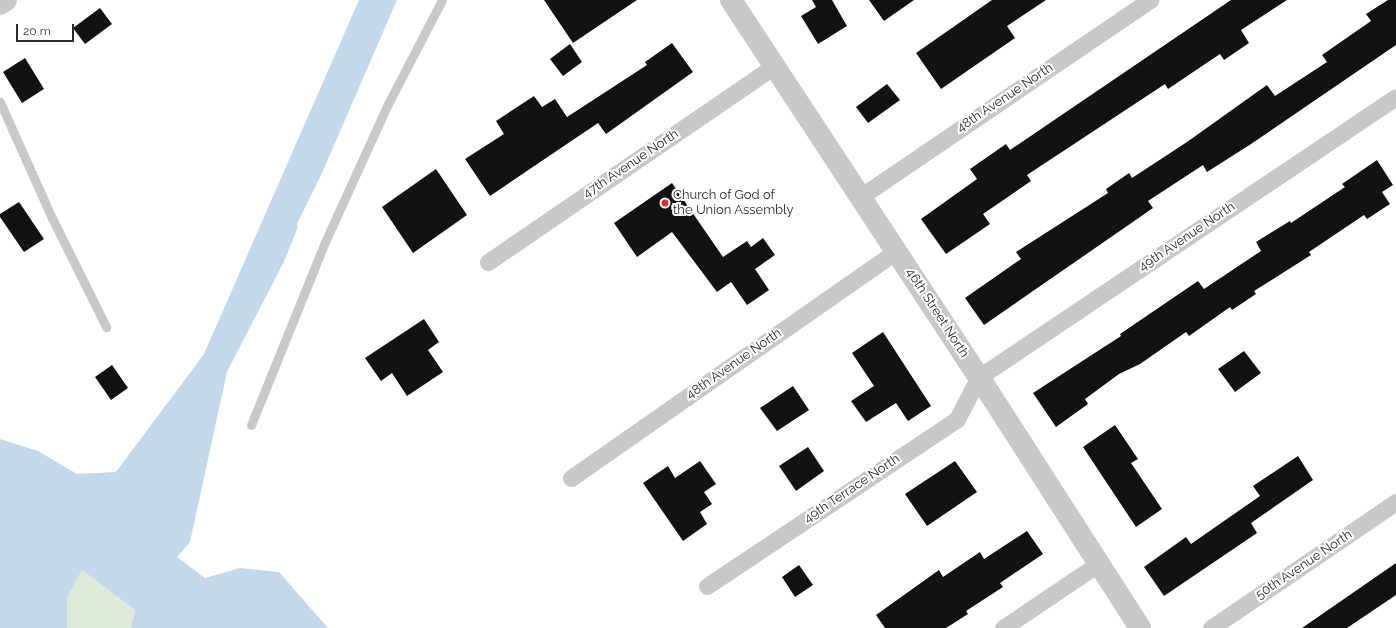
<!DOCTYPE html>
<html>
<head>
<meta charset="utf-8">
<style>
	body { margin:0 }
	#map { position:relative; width:1396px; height:628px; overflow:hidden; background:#fff; font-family:Raleway,sans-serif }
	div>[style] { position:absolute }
	.green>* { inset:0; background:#e0ead8 }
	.water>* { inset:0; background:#c3d9eb }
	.stream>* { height:6px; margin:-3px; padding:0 3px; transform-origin:3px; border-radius:3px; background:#c3d9eb }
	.building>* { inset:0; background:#121212 }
	.service>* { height:9px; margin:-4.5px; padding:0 4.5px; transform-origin:4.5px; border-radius:4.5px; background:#c8c8c8 }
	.minor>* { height:17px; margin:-8.5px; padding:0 8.5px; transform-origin:8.5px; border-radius:8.5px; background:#c8c8c8 }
	.tertiary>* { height:22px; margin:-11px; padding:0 11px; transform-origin:11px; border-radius:11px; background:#c8c8c8 }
	.dots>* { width:11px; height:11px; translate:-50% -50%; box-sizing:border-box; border:2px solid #fff; border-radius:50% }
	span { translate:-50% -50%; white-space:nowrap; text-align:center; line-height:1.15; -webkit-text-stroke:4px #fff; paint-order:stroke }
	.street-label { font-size:13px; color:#2b2b2b }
	.poi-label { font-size:13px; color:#2b2b2b }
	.left { translate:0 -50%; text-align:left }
	.scale { position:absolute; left:16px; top:24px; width:58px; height:18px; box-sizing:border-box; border:2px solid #2b2b2b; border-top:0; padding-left:5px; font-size:12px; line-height:14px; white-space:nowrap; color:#2b2b2b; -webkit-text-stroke:3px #fff; paint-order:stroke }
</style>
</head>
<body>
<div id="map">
	<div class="green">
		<div style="clip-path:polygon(82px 570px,135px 610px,131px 628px,67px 628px,67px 598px)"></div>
	</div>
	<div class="water">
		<div style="clip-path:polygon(359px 0,397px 0,322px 173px,229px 363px,190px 542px,177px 557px,205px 578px,240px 568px,279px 572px,328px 628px,131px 628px,135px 610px,82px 570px,67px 598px,67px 628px,0 628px,0 439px,38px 451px,77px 474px,116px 472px,204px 354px)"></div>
	</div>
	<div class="stream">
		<div style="left:224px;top:371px;width:124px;rotate:-62.6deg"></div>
		<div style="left:281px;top:261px;width:37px;rotate:-68deg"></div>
	</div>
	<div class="building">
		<div style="clip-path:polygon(544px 0,637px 0,573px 43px)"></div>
		<div style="clip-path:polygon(812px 0,832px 0,847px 26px,818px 44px,801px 16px,816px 7px)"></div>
		<div style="clip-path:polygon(869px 0,914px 0,884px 21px)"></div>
		<div style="clip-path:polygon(992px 0,1046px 0,1007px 26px,1015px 38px,941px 89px,916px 53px)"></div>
		<div style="clip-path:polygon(1231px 0,1287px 0,1241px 30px,1249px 43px,1224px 60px,1220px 54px,1168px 89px,1165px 84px,1027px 175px,1031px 181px,983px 214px,990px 224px,946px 254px,921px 219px,977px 179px,970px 169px,1006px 144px,1010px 150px)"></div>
		<div style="clip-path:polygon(1388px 0,1396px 0,1396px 45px,1251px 144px,1207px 172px,1203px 165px,1148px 201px,1153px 208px,984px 325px,965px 298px,1021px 259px,1016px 252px,1108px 193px,1106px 189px,1129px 173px,1132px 178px,1187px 142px,1267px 85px,1275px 96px,1327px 62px,1322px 55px,1371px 21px,1366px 14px)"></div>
		<div style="clip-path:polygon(100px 8px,112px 24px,85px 44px,73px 28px)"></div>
		<div style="clip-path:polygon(672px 43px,693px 72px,606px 134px,598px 123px,490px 196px,465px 159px,504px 134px,496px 121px,534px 96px,542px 107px,555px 99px,567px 117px,647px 65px,645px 62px)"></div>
		<div style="clip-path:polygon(570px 44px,582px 62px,563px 76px,550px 59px)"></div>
		<div style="clip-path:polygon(25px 58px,44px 89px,22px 103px,3px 72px)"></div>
		<div style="clip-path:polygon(887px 84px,900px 100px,868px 123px,856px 107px)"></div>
		<div style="clip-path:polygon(1377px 160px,1393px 185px,1382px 192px,1390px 204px,1367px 219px,1364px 215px,1309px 252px,1311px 255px,1254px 291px,1256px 294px,1232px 310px,1230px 307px,1189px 336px,1186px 332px,1140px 364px,1119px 374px,1085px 399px,1088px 404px,1056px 427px,1033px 393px,1121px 336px,1120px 334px,1198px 281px,1204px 289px,1261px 251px,1256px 242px,1290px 221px,1291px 223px,1345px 187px,1342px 184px)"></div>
		<div style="clip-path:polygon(436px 169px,467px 215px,413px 253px,382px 207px)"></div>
		<div style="clip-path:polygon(672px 183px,723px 257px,747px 241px,751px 247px,763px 238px,775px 255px,755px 269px,769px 290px,747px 305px,731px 282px,717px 292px,672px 232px,637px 257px,614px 223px)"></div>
		<div style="clip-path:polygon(19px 202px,44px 239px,24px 252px,0 217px,0 214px)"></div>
		<div style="clip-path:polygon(424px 319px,439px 342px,428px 350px,443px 372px,407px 396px,392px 373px,381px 381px,365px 358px)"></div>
		<div style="clip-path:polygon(883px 332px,931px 406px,908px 421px,896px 403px,866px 422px,851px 401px,874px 386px,852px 353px)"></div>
		<div style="clip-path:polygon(1244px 351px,1261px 373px,1235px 392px,1218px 369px)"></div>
		<div style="clip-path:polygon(112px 365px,128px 388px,111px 400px,95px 377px)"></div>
		<div style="clip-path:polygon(793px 386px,809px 410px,777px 431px,760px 408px)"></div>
		<div style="clip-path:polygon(1115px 425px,1138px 459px,1131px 463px,1162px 509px,1136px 527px,1083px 447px)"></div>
		<div style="clip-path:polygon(808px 447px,824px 471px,796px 491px,779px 466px)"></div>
		<div style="clip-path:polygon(1298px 456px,1313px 480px,1251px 523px,1257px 533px,1164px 596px,1144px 567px,1186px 537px,1191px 544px,1260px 496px,1253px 486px)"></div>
		<div style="clip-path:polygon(700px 461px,716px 484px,704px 492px,712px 504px,700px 512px,707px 524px,683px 541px,643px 483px,668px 466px,675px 478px)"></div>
		<div style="clip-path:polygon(955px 461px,977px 492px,927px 526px,905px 494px)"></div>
		<div style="clip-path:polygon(1027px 531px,1043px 554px,1000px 583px,1003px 587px,966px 611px,968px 614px,946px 628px,885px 628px,876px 615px,939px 570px,943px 577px,980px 552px,984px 559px)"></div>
		<div style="clip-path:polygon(1396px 563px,1396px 595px,1347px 628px,1302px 628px)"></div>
		<div style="clip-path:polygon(799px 565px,813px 585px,795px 597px,782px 577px)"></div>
	</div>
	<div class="service">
		<div style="left:0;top:102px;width:127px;rotate:65.9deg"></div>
		<div style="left:52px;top:218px;width:122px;rotate:63.6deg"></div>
		<div style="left:251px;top:425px;width:197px;rotate:-68deg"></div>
		<div style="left:325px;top:242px;width:152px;rotate:-65.5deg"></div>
		<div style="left:388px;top:104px;width:117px;rotate:-62.6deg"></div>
	</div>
	<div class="minor">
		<div style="left:860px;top:197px;width:351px;rotate:-34.2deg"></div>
		<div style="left:488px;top:262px;width:347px;rotate:-34.4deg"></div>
		<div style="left:571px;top:478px;width:396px;rotate:-34.9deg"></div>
		<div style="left:707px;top:586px;width:301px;rotate:-33.7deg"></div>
		<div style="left:957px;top:419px;width:47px;rotate:-62.4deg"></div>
		<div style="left:979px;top:377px;width:502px;rotate:-33.88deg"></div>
		<div style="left:1003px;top:628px;width:115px;rotate:-34deg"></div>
		<div style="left:1211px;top:628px;width:224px;rotate:-34.3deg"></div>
	</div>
	<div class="tertiary">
		<div style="left:731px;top:0;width:451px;rotate:56.7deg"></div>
		<div style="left:979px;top:377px;width:298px;rotate:57.3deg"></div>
		<div style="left:0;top:4px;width:7px;rotate:-34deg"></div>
	</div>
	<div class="dots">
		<div style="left:665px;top:203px;background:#e7292c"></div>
	</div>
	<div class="street-label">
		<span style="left:1005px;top:98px;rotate:-34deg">48th Avenue North</span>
		<span style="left:631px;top:164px;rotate:-34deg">47th Avenue North</span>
		<span style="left:1187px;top:237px;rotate:-34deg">49th Avenue North</span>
		<span style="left:937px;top:313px;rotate:57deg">46th Street North</span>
		<span style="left:734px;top:364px;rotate:-35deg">48th Avenue North</span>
		<span style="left:852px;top:489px;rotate:-34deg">49th Terrace North</span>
		<span style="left:1304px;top:565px;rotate:-34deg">50th Avenue North</span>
	</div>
	<div class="poi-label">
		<span class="left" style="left:673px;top:203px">Church of God of<br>the Union Assembly</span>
	</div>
	<div class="scale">20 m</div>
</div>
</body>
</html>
